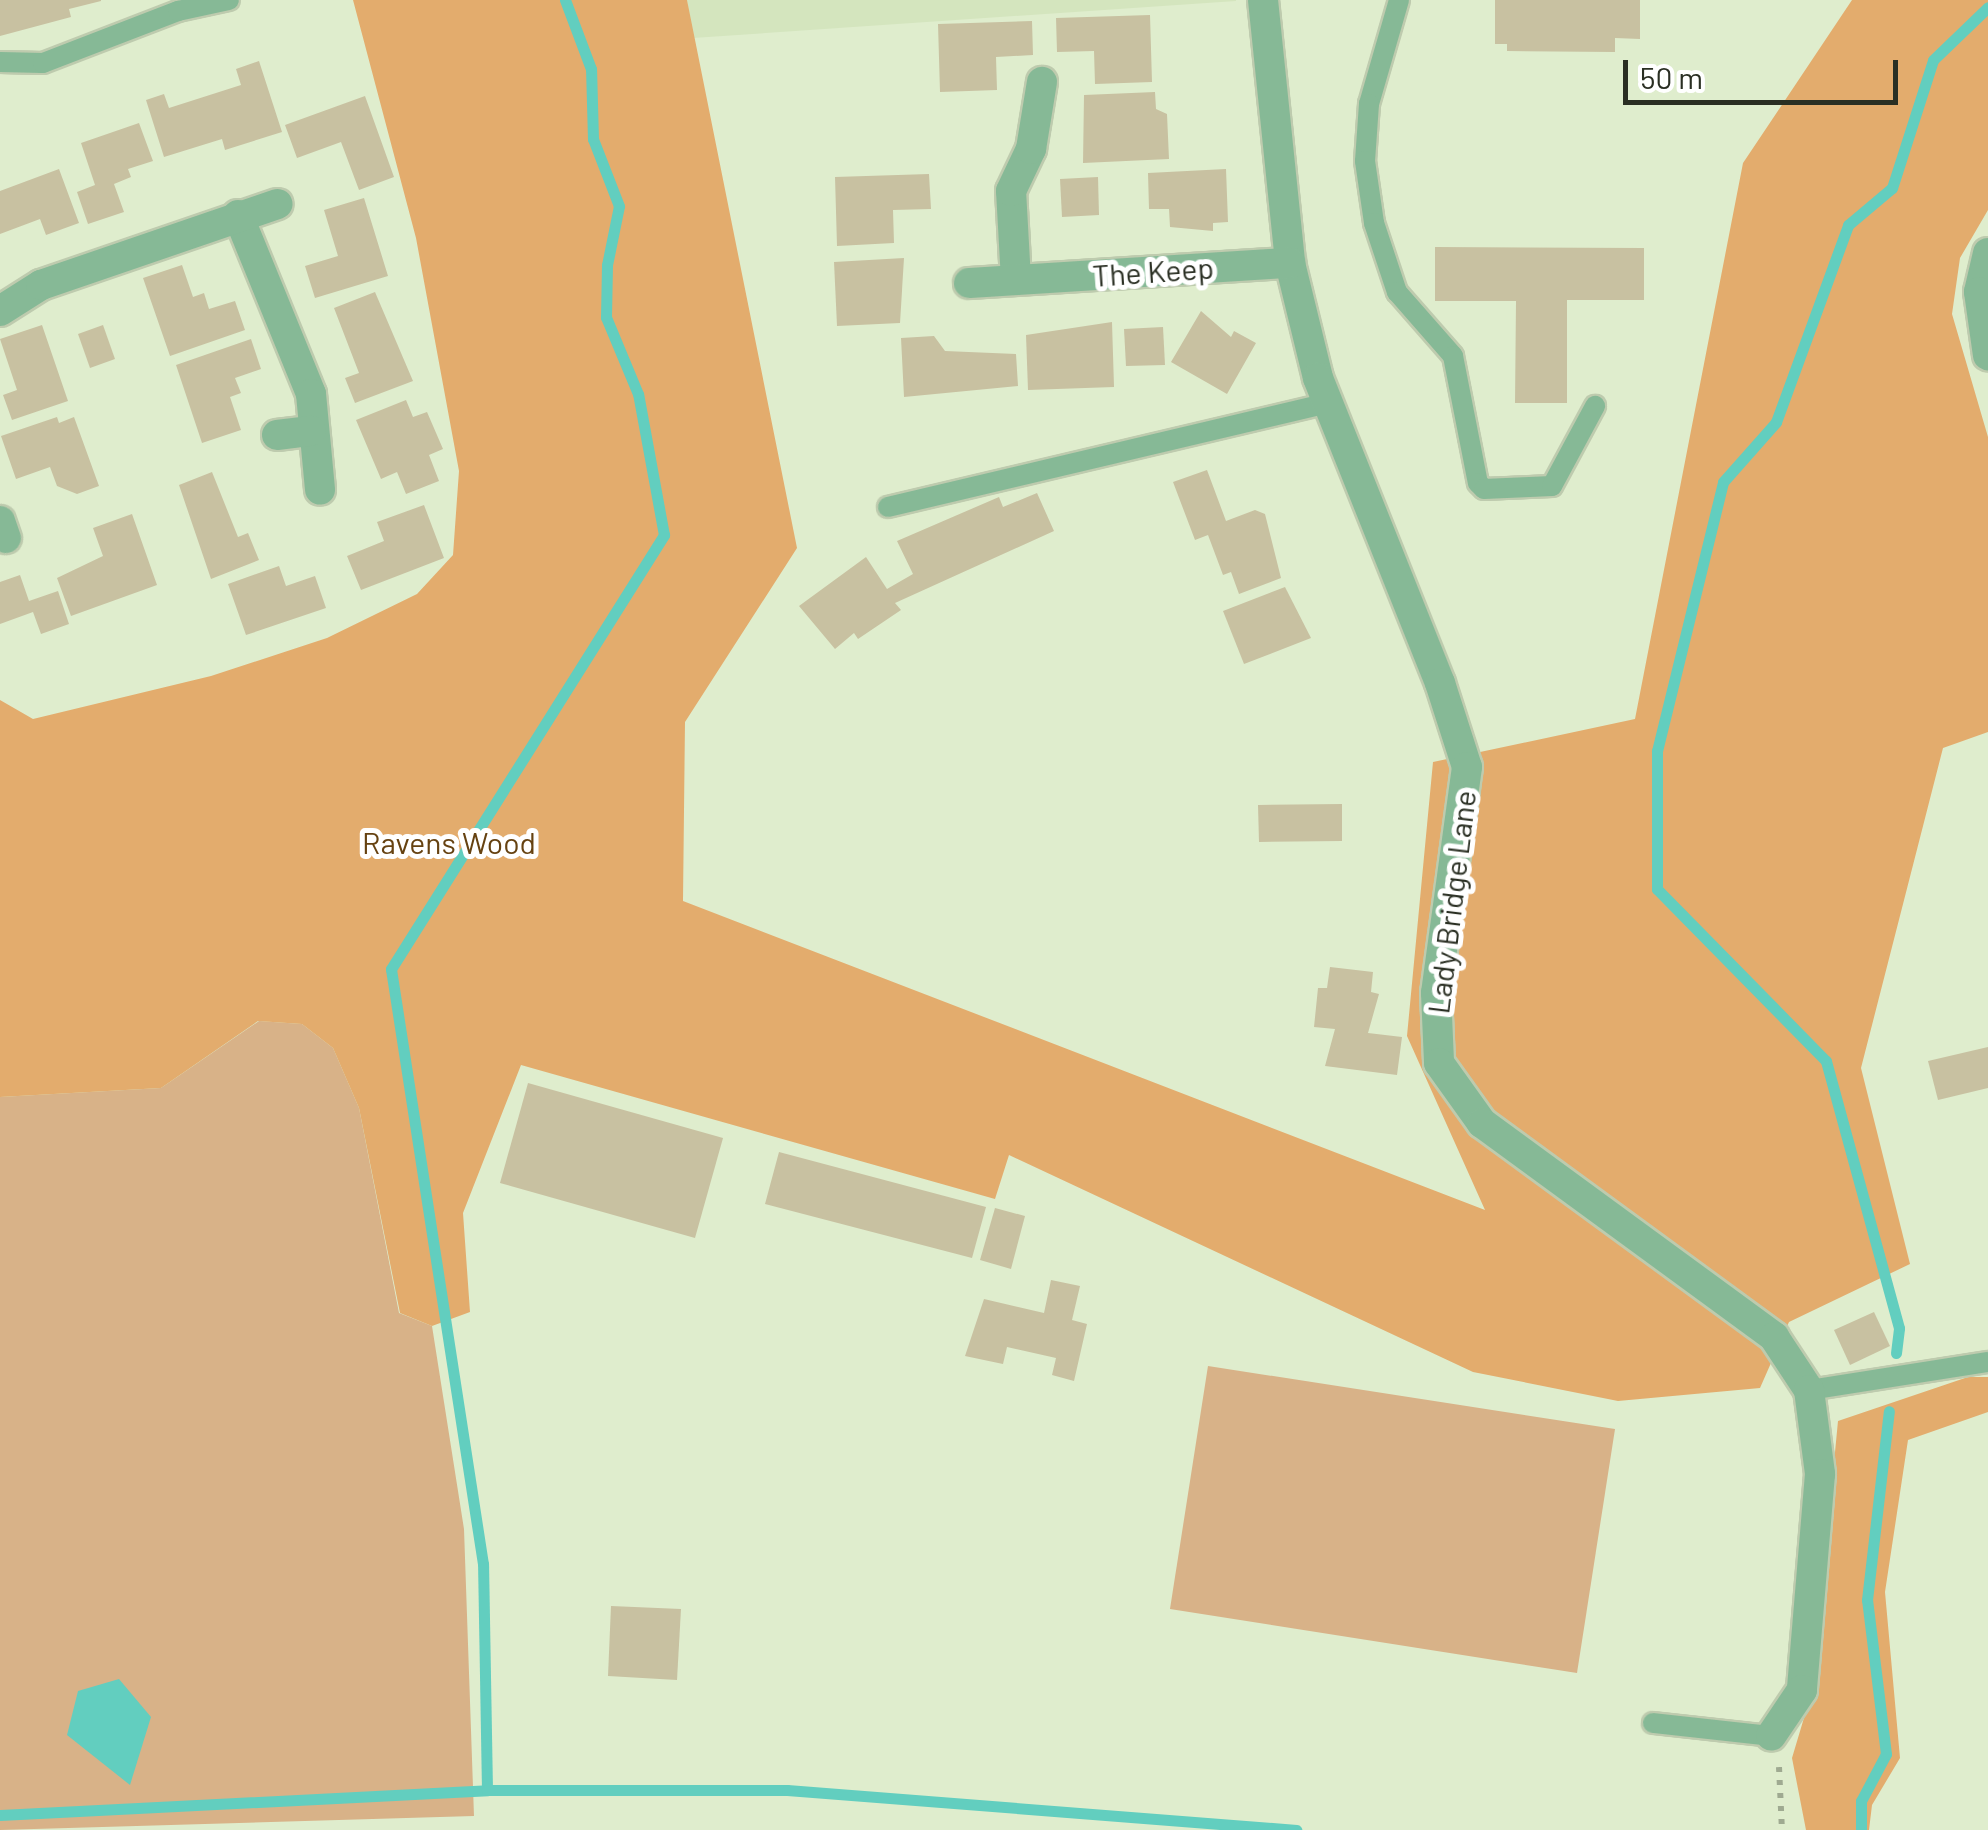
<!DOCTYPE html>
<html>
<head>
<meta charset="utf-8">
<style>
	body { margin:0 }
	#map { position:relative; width:1988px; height:1830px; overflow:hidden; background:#dfedcd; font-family:Barlow,sans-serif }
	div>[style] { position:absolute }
	.built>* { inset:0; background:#d4e5be }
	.green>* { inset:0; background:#d8b288 }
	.forest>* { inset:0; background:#e3ac6d }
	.water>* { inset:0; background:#62cebf }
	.stream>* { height:11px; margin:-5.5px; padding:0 5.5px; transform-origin:5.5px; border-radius:5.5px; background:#62cebf }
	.building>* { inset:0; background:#c8c1a1 }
	.path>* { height:6px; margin-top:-3px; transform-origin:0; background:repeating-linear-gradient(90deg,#9faa91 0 5px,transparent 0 13px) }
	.roads { filter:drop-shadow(2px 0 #becbae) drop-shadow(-2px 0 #becbae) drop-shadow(0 2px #becbae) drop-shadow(0 -2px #becbae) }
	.lane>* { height:20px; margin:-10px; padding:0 10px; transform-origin:10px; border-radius:10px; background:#86b996 }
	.street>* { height:30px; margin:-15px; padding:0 15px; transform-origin:15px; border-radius:15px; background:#86b996 }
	span { translate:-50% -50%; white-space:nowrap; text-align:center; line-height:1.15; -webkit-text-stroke:10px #fff; paint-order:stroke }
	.street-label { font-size:30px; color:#2a2f23 }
	.park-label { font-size:30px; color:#664211 }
	.scale { position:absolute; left:1623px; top:60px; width:275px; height:45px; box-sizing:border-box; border:5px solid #2a2f23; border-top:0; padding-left:12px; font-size:30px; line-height:35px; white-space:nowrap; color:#2a2f23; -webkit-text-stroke:8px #fff; paint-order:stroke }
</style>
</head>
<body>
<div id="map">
	<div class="built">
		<div style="clip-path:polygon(687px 0,1236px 0,1236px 1px,693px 38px)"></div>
	</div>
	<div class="green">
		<div style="clip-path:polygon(259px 1021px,302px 1024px,333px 1048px,359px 1108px,399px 1313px,432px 1326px,464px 1529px,474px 1816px,0 1830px,0 1097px,161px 1088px)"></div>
		<div style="clip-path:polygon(1208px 1366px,1615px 1429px,1577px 1673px,1170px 1609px)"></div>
	</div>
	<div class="forest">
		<div style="clip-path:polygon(353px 0,687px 0,797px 548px,685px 722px,683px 901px,1485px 1210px,1407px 1036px,1433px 762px,1635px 719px,1743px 163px,1852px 0,1988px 0,1988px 210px,1960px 258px,1952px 314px,1988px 437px,1988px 732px,1943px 748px,1861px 1068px,1910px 1264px,1789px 1322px,1760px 1388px,1618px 1401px,1473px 1372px,1009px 1155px,995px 1199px,521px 1065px,463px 1213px,470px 1312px,432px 1326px,400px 1313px,359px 1108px,333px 1048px,302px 1024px,258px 1021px,161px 1088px,0 1097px,0 700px,33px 719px,211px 676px,327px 638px,417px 594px,453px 555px,459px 471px,416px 238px)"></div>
		<div style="clip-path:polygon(1968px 1377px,1988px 1377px,1988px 1412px,1908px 1440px,1885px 1592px,1900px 1758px,1872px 1805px,1869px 1830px,1806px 1830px,1792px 1758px,1812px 1691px,1838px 1421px)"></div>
	</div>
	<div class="water">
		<div style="clip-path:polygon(119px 1679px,151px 1717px,130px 1785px,67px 1735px,78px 1691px)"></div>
	</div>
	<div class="stream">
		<div style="left:1896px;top:1353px;width:25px;rotate:-83deg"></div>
		<div style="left:1899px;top:1328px;width:277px;rotate:-105.3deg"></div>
		<div style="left:1826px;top:1061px;width:241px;rotate:-134.5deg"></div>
		<div style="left:1657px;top:889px;width:138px;rotate:-90deg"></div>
		<div style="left:1657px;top:751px;width:277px;rotate:-76.2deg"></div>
		<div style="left:1723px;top:482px;width:80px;rotate:-48.5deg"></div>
		<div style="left:1776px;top:422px;width:210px;rotate:-69.9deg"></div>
		<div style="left:1848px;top:225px;width:57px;rotate:-40.1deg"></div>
		<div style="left:1892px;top:188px;width:134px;rotate:-72.2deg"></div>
		<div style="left:1933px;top:60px;width:76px;rotate:-43.9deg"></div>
		<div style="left:487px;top:1790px;width:226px;rotate:-91deg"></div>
		<div style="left:483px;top:1564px;width:602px;rotate:-98.79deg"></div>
		<div style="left:391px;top:969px;width:513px;rotate:-57.83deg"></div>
		<div style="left:664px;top:535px;width:143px;rotate:-100.4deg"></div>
		<div style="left:638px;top:394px;width:83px;rotate:-112.6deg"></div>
		<div style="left:606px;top:317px;width:52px;rotate:-88.9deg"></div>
		<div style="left:607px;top:265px;width:60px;rotate:-78.5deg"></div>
		<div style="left:619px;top:206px;width:72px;rotate:-111.2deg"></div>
		<div style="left:593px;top:139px;width:70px;rotate:-91.6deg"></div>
		<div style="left:591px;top:69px;width:74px;rotate:-110.6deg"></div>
		<div style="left:0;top:1815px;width:488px;rotate:-2.9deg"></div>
		<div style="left:487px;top:1790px;width:300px"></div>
		<div style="left:787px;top:1790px;width:511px;rotate:4.49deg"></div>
		<div style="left:1861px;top:1830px;width:29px;rotate:-90deg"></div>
		<div style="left:1861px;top:1801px;width:53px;rotate:-62deg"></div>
		<div style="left:1886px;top:1754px;width:155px;rotate:-97deg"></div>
		<div style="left:1867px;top:1600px;width:190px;rotate:-83.4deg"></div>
	</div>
	<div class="building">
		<div style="clip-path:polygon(0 0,101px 0,101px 1px,69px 9px,71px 17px,0 36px)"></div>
		<div style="clip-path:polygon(1495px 0,1640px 0,1640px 39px,1615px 38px,1615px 52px,1507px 51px,1507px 44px,1495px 44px)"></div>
		<div style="clip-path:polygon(1150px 15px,1152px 82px,1095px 84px,1094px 51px,1057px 52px,1056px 18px)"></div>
		<div style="clip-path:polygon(1032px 21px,1033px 55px,996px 57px,997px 90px,940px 92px,938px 24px)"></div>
		<div style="clip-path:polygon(259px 61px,282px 132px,225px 150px,222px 139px,164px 157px,146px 100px,164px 94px,169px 108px,241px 85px,236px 69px)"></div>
		<div style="clip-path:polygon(1155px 92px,1156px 109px,1167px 114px,1169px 159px,1083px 163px,1084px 95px)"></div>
		<div style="clip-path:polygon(365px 96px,394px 177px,359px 190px,341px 142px,297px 158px,285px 125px)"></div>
		<div style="clip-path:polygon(139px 123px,153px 161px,128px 169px,131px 177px,114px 184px,124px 212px,88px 224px,77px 192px,95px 185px,81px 143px)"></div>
		<div style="clip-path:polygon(59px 169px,79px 223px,46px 235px,40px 219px,0 234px,0 191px)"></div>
		<div style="clip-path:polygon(1226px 169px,1228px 222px,1213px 223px,1213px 231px,1170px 227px,1169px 209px,1149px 209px,1148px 173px)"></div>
		<div style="clip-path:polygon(929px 174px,931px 209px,893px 210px,894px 243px,837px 246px,835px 177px)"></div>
		<div style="clip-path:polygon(1098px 177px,1099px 215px,1062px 217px,1060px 179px)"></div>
		<div style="clip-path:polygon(364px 198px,388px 276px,315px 298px,305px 266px,338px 256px,324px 210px)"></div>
		<div style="clip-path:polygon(1435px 247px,1644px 248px,1644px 300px,1567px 300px,1567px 403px,1515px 403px,1516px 301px,1435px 301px)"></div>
		<div style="clip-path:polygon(904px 258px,900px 323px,837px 326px,834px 262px)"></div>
		<div style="clip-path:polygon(182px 265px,193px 297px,204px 293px,209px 309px,235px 301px,245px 330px,170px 356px,143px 278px)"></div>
		<div style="clip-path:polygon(375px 292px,413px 381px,355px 403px,345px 378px,359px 373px,334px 308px)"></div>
		<div style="clip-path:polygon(1201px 311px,1231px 337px,1234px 331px,1256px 343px,1227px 394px,1171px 362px)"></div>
		<div style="clip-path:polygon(1112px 322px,1114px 387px,1028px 390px,1026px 335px)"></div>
		<div style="clip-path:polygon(42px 325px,68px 401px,12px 420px,3px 395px,17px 390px,0 339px)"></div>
		<div style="clip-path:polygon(103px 325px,115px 359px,90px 368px,78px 334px)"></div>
		<div style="clip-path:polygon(1163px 327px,1165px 365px,1126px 366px,1124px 329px)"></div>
		<div style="clip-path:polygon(934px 336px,945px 351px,1016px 354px,1018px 386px,904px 397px,901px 338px)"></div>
		<div style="clip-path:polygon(251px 339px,261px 369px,235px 378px,241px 393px,230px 397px,241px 430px,202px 443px,176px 365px)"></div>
		<div style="clip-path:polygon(406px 400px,413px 417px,427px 412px,443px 449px,429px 455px,439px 481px,406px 494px,397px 472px,381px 479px,356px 420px)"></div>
		<div style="clip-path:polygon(57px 417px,59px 423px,74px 417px,99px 486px,77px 494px,57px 486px,50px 467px,16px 479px,1px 436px)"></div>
		<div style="clip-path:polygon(1207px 470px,1226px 521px,1255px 510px,1265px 514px,1281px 578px,1239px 594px,1231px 572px,1223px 575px,1208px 535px,1195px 540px,1173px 482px)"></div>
		<div style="clip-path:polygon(212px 472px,238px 537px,248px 533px,259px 560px,211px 579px,179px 485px)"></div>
		<div style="clip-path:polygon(1037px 493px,1054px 531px,895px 603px,901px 610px,858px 639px,854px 633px,835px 649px,799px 606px,866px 557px,887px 589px,913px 574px,897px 541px,999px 497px,1003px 507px)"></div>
		<div style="clip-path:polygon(424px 505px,444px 558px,361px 590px,347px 556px,384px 541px,377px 522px)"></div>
		<div style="clip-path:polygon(132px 514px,157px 585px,71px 616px,57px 578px,103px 556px,93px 528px)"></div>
		<div style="clip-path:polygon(279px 566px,286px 586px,315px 576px,326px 608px,246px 635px,228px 584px)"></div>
		<div style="clip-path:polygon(20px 575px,29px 601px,58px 591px,69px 624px,41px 634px,33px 612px,0 624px,0 582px)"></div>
		<div style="clip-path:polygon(1285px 587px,1311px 638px,1244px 664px,1223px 611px)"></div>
		<div style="clip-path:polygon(1342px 804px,1342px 841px,1259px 842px,1258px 805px)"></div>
		<div style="clip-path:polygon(1330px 967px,1373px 972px,1371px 992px,1379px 994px,1368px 1033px,1402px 1037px,1397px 1075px,1325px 1066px,1335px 1029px,1314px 1027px,1318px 988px,1327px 988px)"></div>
		<div style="clip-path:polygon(1988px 1047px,1988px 1088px,1938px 1100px,1928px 1061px)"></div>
		<div style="clip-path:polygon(528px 1083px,723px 1138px,695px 1238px,500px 1183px)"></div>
		<div style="clip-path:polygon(779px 1152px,986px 1207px,972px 1258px,765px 1204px)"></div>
		<div style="clip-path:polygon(995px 1208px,1025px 1216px,1011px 1269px,980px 1260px)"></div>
		<div style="clip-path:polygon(1051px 1280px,1080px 1286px,1072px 1320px,1087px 1324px,1074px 1381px,1052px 1375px,1056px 1358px,1007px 1347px,1003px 1364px,965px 1356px,984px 1299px,1044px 1313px)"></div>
		<div style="clip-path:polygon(1874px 1312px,1890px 1346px,1850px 1365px,1834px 1330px)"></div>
		<div style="clip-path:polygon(611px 1606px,681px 1609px,677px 1680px,608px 1676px)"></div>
	</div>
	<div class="path">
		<div style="left:1779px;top:1767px;width:63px;rotate:87.3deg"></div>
	</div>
	<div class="roads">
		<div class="lane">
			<div style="left:1399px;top:0;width:108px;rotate:106.1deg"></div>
			<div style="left:1369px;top:104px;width:57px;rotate:94deg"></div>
			<div style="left:1365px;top:161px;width:63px;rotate:81.7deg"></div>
			<div style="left:1374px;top:223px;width:73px;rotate:71.6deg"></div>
			<div style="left:1397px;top:292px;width:85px;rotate:48.8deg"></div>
			<div style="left:1453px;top:356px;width:129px;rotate:78.9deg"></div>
			<div style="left:1478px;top:483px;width:8px;rotate:45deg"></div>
			<div style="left:1484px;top:489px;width:68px;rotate:-2.5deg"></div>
			<div style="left:1552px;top:486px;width:91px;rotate:-61.7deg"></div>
			<div style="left:0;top:62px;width:43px;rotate:1.3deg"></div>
			<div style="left:43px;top:63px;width:145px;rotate:-21.1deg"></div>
			<div style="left:178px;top:11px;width:52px;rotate:-12.2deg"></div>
			<div style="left:888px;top:507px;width:452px;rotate:-13.3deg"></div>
			<div style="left:1809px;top:1390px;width:181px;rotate:-8.9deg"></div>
			<div style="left:1653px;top:1723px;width:119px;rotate:6.3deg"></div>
		</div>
		<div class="street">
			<div style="left:1263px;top:0;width:264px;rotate:84.1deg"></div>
			<div style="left:1290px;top:263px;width:118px;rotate:76.3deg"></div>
			<div style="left:1318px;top:378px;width:328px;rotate:68.2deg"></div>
			<div style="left:1440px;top:683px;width:88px;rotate:72.2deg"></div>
			<div style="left:1467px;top:767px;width:228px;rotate:97.8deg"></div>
			<div style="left:1436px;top:993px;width:70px;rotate:87.5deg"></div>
			<div style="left:1439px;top:1063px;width:74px;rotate:54.4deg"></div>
			<div style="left:1482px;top:1123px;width:362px;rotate:36.2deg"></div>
			<div style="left:1774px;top:1337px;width:64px;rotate:56.6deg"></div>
			<div style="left:1809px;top:1390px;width:85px;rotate:82.5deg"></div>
			<div style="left:1820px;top:1474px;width:217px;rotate:94.8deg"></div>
			<div style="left:1802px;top:1690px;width:55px;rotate:124deg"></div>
			<div style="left:238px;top:215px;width:193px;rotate:67.8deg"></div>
			<div style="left:311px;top:394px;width:96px;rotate:84.6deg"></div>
			<div style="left:1988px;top:253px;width:40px;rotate:103deg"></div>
			<div style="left:1979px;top:292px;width:64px;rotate:81.9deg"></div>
			<div style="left:1016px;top:280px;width:89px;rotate:-93.2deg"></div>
			<div style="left:1011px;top:191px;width:47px;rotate:-64.5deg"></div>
			<div style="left:1031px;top:149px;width:68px;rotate:-80.7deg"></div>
			<div style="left:969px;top:283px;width:322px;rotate:-3.6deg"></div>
			<div style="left:0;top:311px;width:49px;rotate:-32.4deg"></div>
			<div style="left:41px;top:285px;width:250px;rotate:-18.9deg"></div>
			<div style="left:277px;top:435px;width:34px;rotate:-7deg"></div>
			<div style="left:0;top:521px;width:18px;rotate:71deg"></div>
		</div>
	</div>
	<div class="street-label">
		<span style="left:1153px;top:271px;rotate:-4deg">The Keep</span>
		<span style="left:1451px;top:902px;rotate:-83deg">Lady Bridge Lane</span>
	</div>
	<div class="park-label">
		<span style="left:449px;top:842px">Ravens Wood</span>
	</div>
	<div class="scale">50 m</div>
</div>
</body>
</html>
